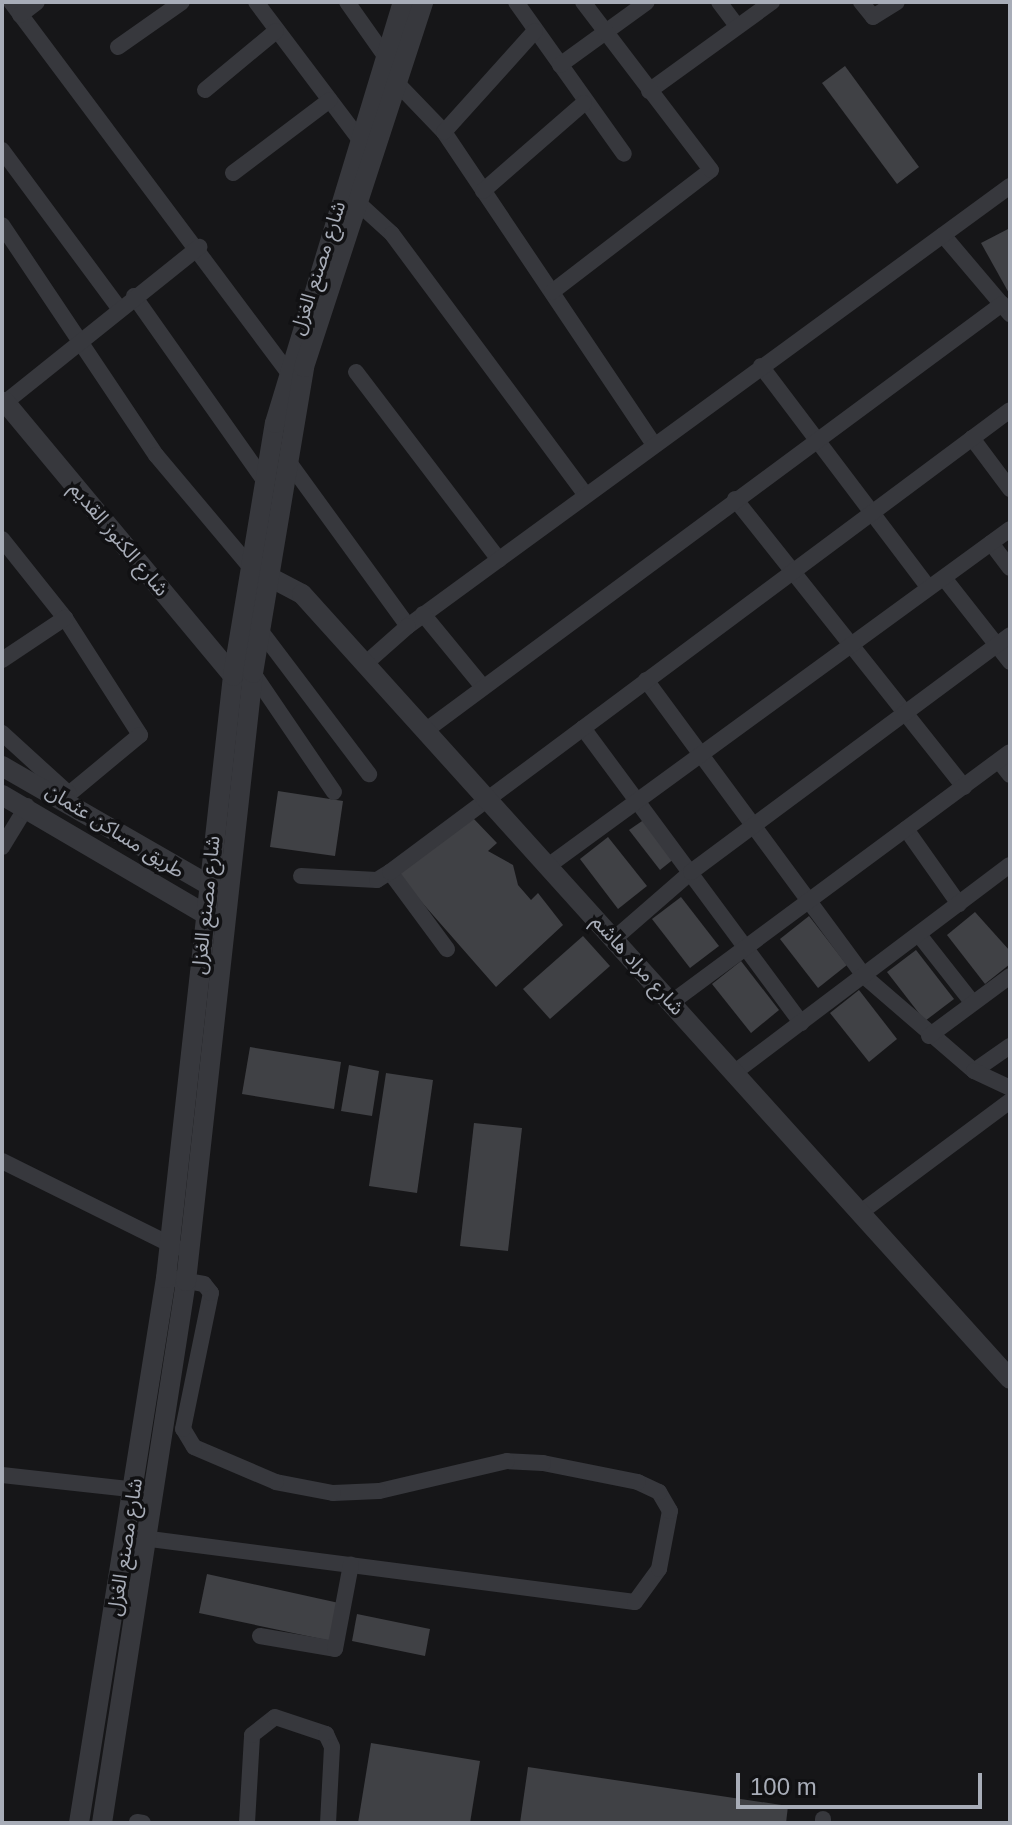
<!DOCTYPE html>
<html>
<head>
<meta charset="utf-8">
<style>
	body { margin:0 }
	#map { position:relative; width:1012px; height:1825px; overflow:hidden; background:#161618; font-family:Arial,"Noto Sans Arabic",sans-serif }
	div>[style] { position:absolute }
	.building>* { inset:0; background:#404145 }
	.minor>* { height:16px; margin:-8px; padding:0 8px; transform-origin:8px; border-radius:8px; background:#37383d }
	.tertiary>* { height:20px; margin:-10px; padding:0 10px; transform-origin:10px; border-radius:10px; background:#37383d }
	span { translate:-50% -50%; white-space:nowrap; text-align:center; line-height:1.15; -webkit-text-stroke:7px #111113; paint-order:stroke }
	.street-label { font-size:20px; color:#a8adb8 }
	.frame { position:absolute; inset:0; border:4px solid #a8adb8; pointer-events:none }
	.scale { position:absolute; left:736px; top:1773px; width:246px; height:36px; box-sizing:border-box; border:4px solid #a8adb8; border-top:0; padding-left:10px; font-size:24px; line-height:28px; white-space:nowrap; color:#a8adb8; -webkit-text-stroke:6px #111113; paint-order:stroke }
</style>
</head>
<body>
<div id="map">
	<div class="building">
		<div style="clip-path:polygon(845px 66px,919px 167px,897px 184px,822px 83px)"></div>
		<div style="clip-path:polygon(1010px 228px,1010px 295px,981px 243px)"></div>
		<div style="clip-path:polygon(278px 791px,343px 801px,335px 856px,270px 847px)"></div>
		<div style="clip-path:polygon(473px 818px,497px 843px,488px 851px,513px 865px,518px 885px,531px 900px,538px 893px,563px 925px,496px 987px,397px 874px)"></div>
		<div style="clip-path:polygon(645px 819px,675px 858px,660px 870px,629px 830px)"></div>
		<div style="clip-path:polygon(608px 837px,647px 886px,618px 909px,580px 859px)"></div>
		<div style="clip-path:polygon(681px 897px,719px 946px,690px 968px,652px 919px)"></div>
		<div style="clip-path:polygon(975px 912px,1010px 951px,1010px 964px,985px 984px,947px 935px)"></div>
		<div style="clip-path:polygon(809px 916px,847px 965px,818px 988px,780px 939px)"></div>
		<div style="clip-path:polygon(583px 936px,610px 966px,550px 1019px,523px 989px)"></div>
		<div style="clip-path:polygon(916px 950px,954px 999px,925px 1021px,887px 972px)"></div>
		<div style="clip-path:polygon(741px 961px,779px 1010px,751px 1033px,712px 984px)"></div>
		<div style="clip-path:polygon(859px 990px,897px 1039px,869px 1062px,830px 1013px)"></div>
		<div style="clip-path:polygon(250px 1047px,341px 1062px,334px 1109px,242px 1094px)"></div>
		<div style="clip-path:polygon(349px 1065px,379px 1071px,372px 1116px,341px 1111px)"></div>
		<div style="clip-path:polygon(386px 1073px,433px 1080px,417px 1193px,369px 1186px)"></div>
		<div style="clip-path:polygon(474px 1123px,522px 1128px,508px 1251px,460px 1246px)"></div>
		<div style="clip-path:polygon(207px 1574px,339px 1603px,331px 1641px,199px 1613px)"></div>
		<div style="clip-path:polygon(357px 1614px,430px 1629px,425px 1656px,352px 1641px)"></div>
		<div style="clip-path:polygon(371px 1743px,480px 1761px,470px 1823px,358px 1823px)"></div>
		<div style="clip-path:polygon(528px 1767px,788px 1806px,786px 1823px,520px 1823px)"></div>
	</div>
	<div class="minor">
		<div style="left:11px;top:2px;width:459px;rotate:53.2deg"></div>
		<div style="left:256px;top:2px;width:173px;rotate:53deg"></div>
		<div style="left:347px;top:2px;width:62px;rotate:54.8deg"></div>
		<div style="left:516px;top:2px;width:186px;rotate:54.6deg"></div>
		<div style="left:719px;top:2px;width:30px;rotate:53deg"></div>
		<div style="left:861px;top:2px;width:19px;rotate:51deg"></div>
		<div style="left:873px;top:17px;width:28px;rotate:-32deg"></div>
		<div style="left:20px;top:15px;width:21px;rotate:-37deg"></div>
		<div style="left:118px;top:47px;width:78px;rotate:-35.1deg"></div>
		<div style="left:560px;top:65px;width:107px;rotate:-35.9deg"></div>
		<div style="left:395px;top:81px;width:71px;rotate:46.1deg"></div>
		<div style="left:444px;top:132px;width:377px;rotate:56.1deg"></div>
		<div style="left:205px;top:90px;width:92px;rotate:-39.7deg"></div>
		<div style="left:649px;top:91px;width:152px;rotate:-35.9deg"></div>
		<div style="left:444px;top:132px;width:136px;rotate:-48deg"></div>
		<div style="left:2px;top:150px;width:195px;rotate:53.5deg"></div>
		<div style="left:233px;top:173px;width:121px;rotate:-37deg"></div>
		<div style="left:483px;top:191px;width:134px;rotate:-41.1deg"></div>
		<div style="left:357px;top:202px;width:47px;rotate:42.4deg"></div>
		<div style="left:392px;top:234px;width:325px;rotate:53.4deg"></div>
		<div style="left:2px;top:225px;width:277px;rotate:56.2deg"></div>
		<div style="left:156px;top:455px;width:149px;rotate:49.9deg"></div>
		<div style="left:943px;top:235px;width:104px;rotate:49.7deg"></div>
		<div style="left:552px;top:292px;width:200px;rotate:-37.5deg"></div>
		<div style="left:711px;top:170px;width:211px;rotate:-127.3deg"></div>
		<div style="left:134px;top:296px;width:228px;rotate:54.8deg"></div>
		<div style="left:761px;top:366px;width:278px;rotate:52.9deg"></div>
		<div style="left:356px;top:372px;width:236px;rotate:52.7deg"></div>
		<div style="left:2px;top:405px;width:253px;rotate:-38.7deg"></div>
		<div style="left:972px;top:438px;width:64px;rotate:53.3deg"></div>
		<div style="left:288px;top:461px;width:204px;rotate:54deg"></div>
		<div style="left:408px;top:626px;width:746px;rotate:-36.16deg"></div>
		<div style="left:735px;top:499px;width:368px;rotate:51.5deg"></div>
		<div style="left:2px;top:539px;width:101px;rotate:51.4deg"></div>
		<div style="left:65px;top:618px;width:139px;rotate:57.3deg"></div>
		<div style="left:140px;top:735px;width:92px;rotate:140.3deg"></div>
		<div style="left:69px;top:794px;width:91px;rotate:-137.7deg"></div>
		<div style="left:991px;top:543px;width:31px;rotate:53deg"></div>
		<div style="left:944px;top:578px;width:107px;rotate:51.8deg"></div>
		<div style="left:423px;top:614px;width:94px;rotate:50.6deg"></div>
		<div style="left:260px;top:630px;width:181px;rotate:52.9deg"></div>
		<div style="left:2px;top:660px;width:76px;rotate:-33.7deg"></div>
		<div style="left:365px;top:664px;width:57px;rotate:-41.5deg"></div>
		<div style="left:253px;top:673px;width:144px;rotate:55.8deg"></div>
		<div style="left:646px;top:680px;width:368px;rotate:53.6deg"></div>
		<div style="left:864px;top:976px;width:145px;rotate:40.8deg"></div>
		<div style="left:974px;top:1071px;width:44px;rotate:-34.8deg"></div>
		<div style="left:583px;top:728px;width:367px;rotate:53.5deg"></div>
		<div style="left:425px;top:731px;width:718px;rotate:-36.5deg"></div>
		<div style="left:999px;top:761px;width:18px;rotate:52deg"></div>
		<div style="left:906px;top:829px;width:92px;rotate:54.8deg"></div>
		<div style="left:2px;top:847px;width:48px;rotate:-58.6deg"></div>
		<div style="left:548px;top:866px;width:572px;rotate:-36.11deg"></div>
		<div style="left:390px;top:872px;width:96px;rotate:53.5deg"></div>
		<div style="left:301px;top:876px;width:76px;rotate:3deg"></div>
		<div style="left:377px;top:880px;width:15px;rotate:-32deg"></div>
		<div style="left:390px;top:872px;width:773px;rotate:-36.69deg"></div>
		<div style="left:920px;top:936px;width:84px;rotate:51.8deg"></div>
		<div style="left:614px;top:939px;width:102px;rotate:-41deg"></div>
		<div style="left:691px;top:872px;width:397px;rotate:-36.6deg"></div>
		<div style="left:672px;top:1002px;width:420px;rotate:-36.5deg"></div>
		<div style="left:929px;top:1036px;width:101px;rotate:-36.5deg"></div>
		<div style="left:974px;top:1071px;width:40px;rotate:25deg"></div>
		<div style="left:735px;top:1072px;width:344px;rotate:-37deg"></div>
		<div style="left:2px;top:1161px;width:195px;rotate:26.4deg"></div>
		<div style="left:861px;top:1212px;width:186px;rotate:-36.7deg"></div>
		<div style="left:2px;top:1475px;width:154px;rotate:6.3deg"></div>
		<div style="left:127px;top:1536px;width:512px;rotate:7.4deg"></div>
		<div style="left:635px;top:1602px;width:41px;rotate:-54deg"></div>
		<div style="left:659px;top:1569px;width:59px;rotate:-79.3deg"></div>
		<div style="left:670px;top:1511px;width:22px;rotate:-120deg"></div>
		<div style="left:659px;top:1492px;width:23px;rotate:-155deg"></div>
		<div style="left:638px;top:1482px;width:97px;rotate:-168.7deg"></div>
		<div style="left:543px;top:1463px;width:36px;rotate:-177deg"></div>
		<div style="left:507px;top:1461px;width:131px;rotate:166.8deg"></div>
		<div style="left:379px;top:1491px;width:46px;rotate:177.5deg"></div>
		<div style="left:333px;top:1493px;width:58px;rotate:-169.1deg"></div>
		<div style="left:276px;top:1482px;width:89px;rotate:-156.9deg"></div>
		<div style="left:194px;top:1447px;width:21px;rotate:-121deg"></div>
		<div style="left:183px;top:1429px;width:139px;rotate:-78.4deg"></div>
		<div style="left:211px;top:1293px;width:11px;rotate:-128deg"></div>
		<div style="left:204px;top:1284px;width:29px;rotate:-170deg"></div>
		<div style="left:260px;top:1636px;width:76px;rotate:9.8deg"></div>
		<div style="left:335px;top:1649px;width:86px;rotate:-79.3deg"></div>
		<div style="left:137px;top:1822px;width:6px;rotate:9deg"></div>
		<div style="left:247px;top:1823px;width:88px;rotate:-86.7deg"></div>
		<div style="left:252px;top:1735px;width:29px;rotate:-38deg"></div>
		<div style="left:275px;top:1717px;width:54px;rotate:18.4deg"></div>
		<div style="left:326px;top:1734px;width:14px;rotate:65deg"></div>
		<div style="left:332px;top:1747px;width:76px;rotate:93deg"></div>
		<div style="left:823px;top:1823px;width:4px;rotate:-90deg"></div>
	</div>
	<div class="tertiary">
		<div style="left:5px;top:402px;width:356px;rotate:50.2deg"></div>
		<div style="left:260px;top:572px;width:47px;rotate:27.6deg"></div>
		<div style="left:302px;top:594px;width:1057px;rotate:47.95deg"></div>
		<div style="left:2px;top:766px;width:249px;rotate:29.9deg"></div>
		<div style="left:2px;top:795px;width:243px;rotate:30.4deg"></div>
		<div style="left:79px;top:1823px;width:552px;rotate:-80.93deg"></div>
		<div style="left:166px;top:1278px;width:606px;rotate:-83.65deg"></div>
		<div style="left:233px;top:676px;width:256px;rotate:-80.6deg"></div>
		<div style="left:275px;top:423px;width:440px;rotate:-73.1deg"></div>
		<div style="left:102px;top:1823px;width:548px;rotate:-81.19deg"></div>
		<div style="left:186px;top:1281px;width:612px;rotate:-83.71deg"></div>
		<div style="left:253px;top:673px;width:310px;rotate:-80.5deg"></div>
		<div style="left:304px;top:367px;width:384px;rotate:-71.9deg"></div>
	</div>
	<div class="street-label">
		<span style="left:318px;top:268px;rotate:-72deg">شارع مصنع الغزل</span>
		<span style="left:119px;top:539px;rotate:50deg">شارع الكنوز القديم</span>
		<span style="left:115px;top:831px;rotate:32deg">طريق مساكن عثمان</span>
		<span style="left:206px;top:905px;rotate:-84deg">شارع مصنع الغزل</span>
		<span style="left:638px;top:965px;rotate:48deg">شارع مراد هاشم</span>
		<span style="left:125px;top:1547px;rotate:-81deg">شارع مصنع الغزل</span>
	</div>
	<div class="frame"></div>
	<div class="scale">100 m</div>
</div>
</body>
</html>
